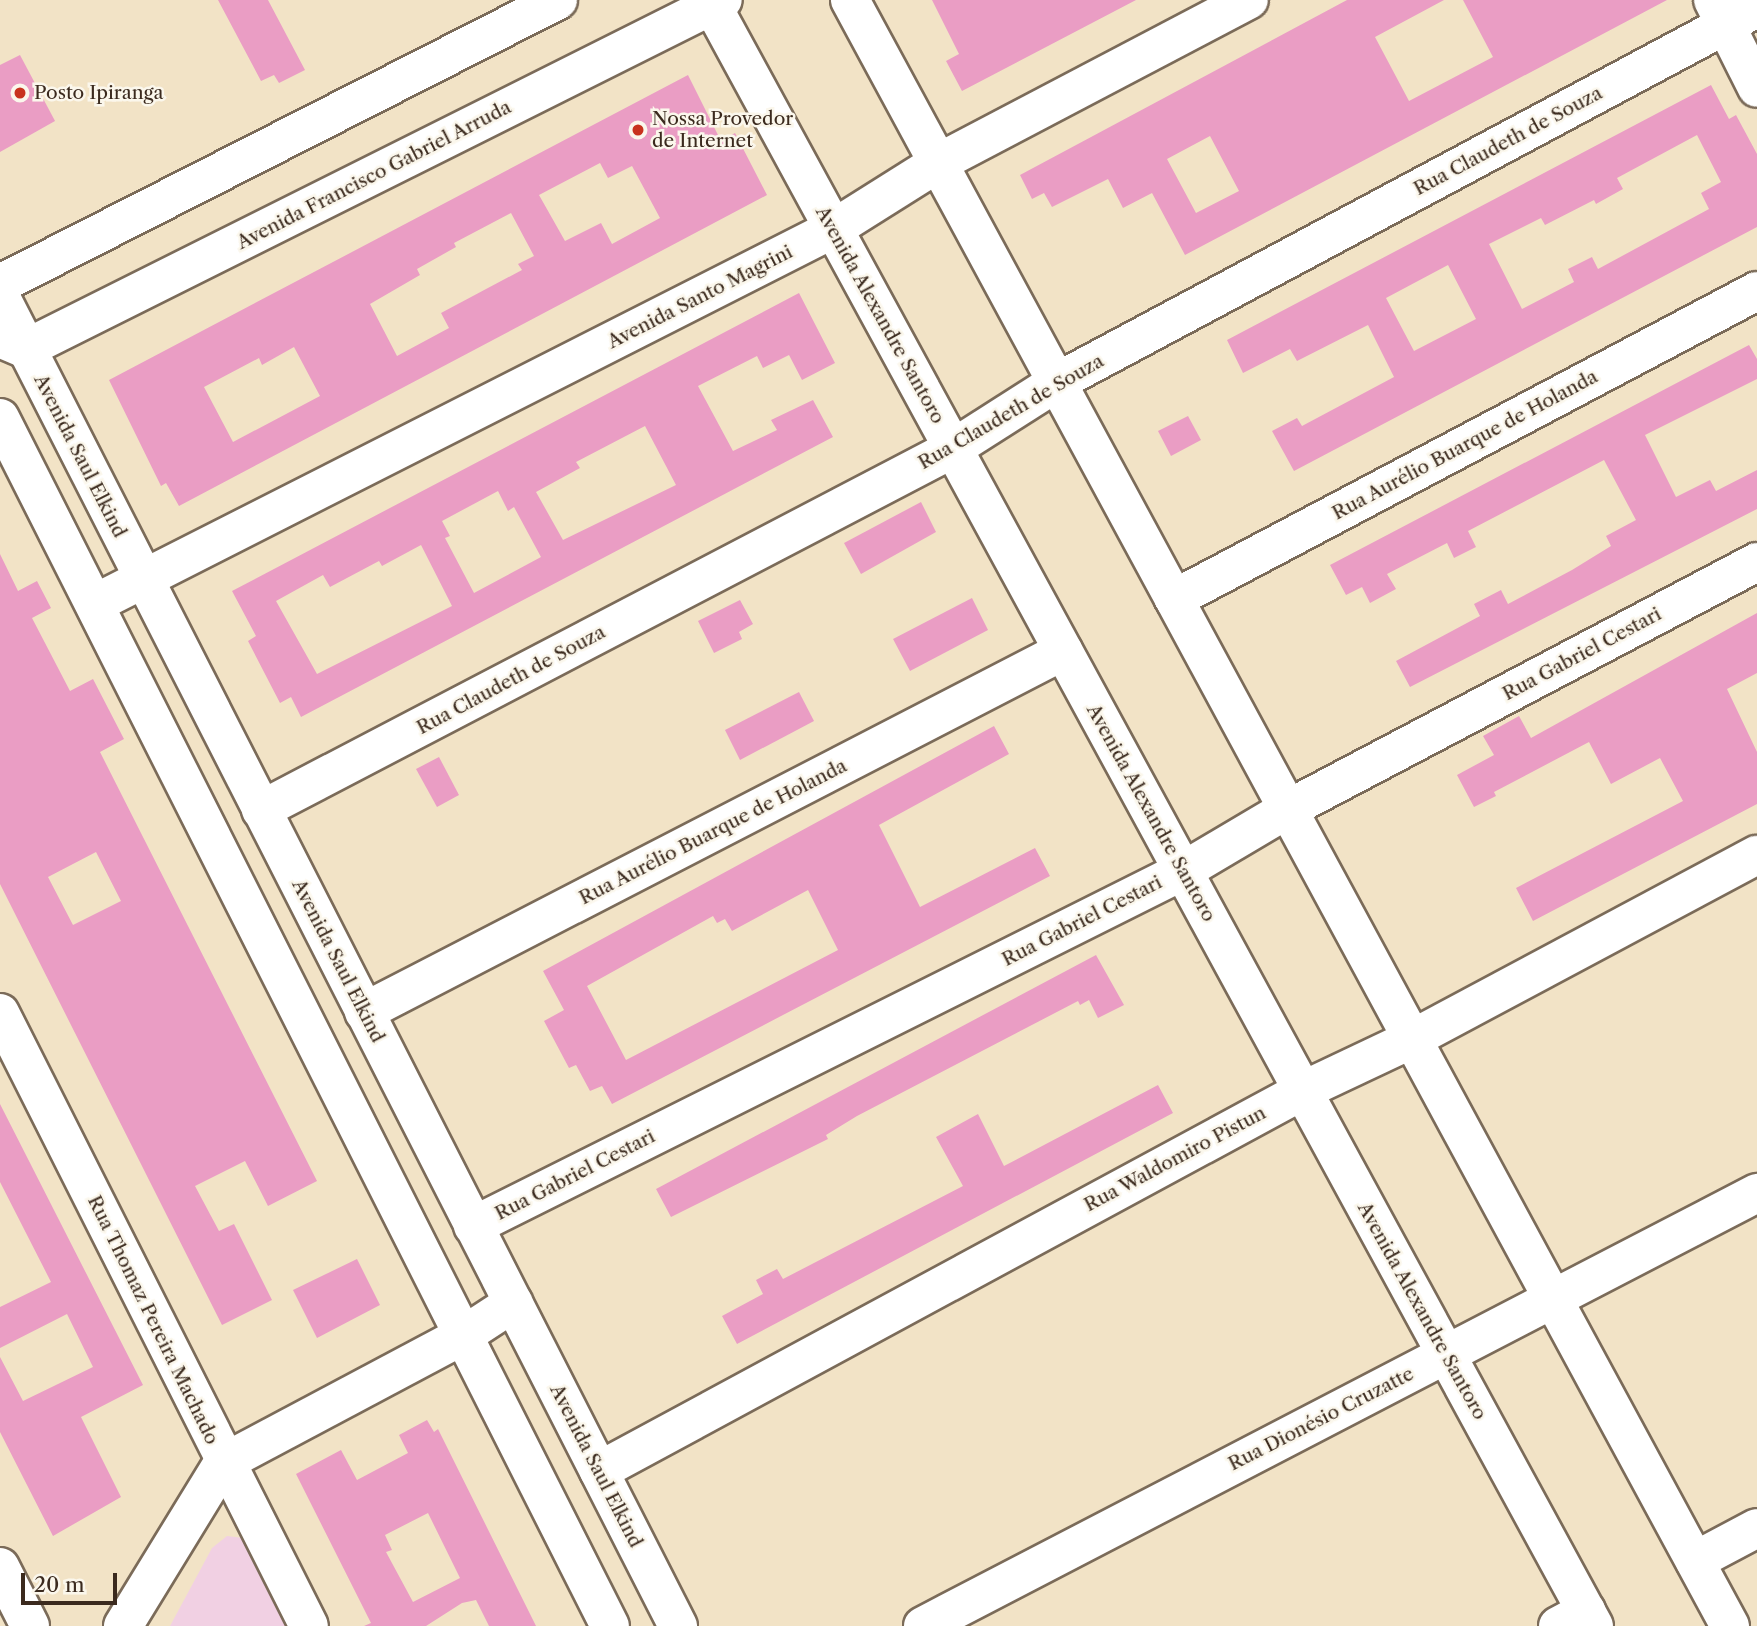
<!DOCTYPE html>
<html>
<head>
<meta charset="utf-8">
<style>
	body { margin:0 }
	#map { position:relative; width:1757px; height:1626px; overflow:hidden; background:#f2e3c6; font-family:"Libre Caslon Text",serif }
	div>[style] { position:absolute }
	.built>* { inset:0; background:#f1d0e3 }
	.building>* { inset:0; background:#ea9dc4 }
	.roads { filter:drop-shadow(2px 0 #7b6b59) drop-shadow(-2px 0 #7b6b59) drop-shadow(0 2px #7b6b59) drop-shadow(0 -2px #7b6b59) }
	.street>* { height:38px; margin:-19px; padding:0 19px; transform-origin:19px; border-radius:19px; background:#fff }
	.secondary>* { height:38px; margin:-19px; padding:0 19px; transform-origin:19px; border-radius:19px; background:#fff }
	.dots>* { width:19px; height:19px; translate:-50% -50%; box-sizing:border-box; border:4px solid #fbf7ec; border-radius:50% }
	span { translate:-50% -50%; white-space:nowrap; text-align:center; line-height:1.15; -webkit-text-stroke:5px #fbf7ec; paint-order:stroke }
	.poi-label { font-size:19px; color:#3b2a1e }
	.left { translate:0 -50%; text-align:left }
	.street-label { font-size:19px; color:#3b2a1e }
	.scale { position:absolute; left:21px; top:1573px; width:96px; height:32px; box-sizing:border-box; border:4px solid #3b2a1e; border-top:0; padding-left:9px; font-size:21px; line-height:24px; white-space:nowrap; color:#3b2a1e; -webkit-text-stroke:5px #fbf7ec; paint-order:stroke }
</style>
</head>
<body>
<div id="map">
	<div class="built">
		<div style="clip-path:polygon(227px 1536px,251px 1539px,298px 1626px,170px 1626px,212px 1548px)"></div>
	</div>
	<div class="building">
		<div style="clip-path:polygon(218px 0,268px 0,305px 70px,279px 83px,274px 75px,261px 81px)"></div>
		<div style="clip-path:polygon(932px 0,1136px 0,962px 91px,946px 61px,959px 54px)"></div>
		<div style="clip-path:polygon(evenodd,1347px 0,1444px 0,1375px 37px,1409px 101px,1493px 57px,1463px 0,1667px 0,1185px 255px,1152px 193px,1123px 208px,1108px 179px,1052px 207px,1044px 193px,1032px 199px,1020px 175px,1347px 0,1210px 136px,1239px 191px,1196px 213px,1167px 159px,1210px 136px)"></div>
		<div style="clip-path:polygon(20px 55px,55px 121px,0 152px,0 65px)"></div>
		<div style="clip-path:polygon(evenodd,688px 75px,721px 141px,735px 133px,767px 195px,179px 506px,166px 483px,161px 486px,109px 380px,688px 75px,600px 163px,608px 178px,632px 166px,660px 218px,612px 244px,601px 223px,565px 241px,539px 195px,600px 163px,688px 75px,511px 213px,534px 256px,518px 264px,522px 270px,441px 313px,449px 328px,397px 356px,370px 304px,420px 275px,417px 269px,456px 247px,454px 243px,511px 213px,688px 75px,294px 347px,320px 396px,233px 442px,204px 387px,259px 358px,262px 365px,294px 347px)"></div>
		<div style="clip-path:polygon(evenodd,1711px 85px,1729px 119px,1736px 115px,1757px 154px,1757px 227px,1294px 471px,1272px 431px,1297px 418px,1302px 426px,1394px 377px,1368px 325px,1297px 361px,1290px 349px,1243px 373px,1227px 340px,1711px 85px,1697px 135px,1721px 182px,1701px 193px,1709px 209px,1598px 269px,1592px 257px,1568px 269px,1574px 282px,1522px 309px,1489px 244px,1541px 218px,1545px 225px,1594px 200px,1596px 204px,1623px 189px,1617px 178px,1697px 135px,1711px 85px,1448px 265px,1476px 319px,1414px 351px,1386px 298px,1448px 265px)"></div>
		<div style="clip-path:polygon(evenodd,799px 293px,835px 363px,802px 380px,789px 355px,763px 368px,757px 356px,698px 386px,733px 451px,777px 430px,771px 420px,813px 400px,833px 437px,301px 717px,291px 697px,280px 703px,248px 641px,256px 636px,232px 591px,799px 293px,645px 426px,676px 485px,563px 540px,536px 492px,580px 468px,576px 462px,645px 426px,799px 293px,498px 491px,508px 511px,514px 507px,541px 557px,474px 593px,445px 538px,450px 536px,442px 521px,498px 491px,799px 293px,421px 545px,452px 606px,317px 674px,276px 601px,323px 575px,330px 587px,379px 561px,382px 566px,421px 545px)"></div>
		<div style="clip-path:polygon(1749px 345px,1757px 359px,1757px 379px,1645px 435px,1676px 497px,1710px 480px,1716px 491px,1757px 470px,1757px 509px,1410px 687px,1396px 661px,1480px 616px,1474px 604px,1501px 590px,1508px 604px,1572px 570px,1611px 546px,1606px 536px,1636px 520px,1604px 460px,1468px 531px,1476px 547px,1454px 558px,1447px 543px,1387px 574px,1396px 589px,1370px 603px,1362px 587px,1346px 595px,1330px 565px)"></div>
		<div style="clip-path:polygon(1188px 416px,1201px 440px,1171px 456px,1158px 431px)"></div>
		<div style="clip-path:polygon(921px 502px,936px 532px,861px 574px,844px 543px)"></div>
		<div style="clip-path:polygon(evenodd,0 554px,18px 591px,37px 581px,51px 608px,32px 618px,70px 691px,93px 679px,124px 739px,100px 752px,317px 1181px,268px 1206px,245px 1161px,195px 1186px,219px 1231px,234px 1224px,272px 1300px,222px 1325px,0 884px,0 554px,96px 852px,121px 901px,73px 925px,48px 877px,96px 852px)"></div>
		<div style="clip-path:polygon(972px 598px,988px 630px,910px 671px,893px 639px)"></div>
		<div style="clip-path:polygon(740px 600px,753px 624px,739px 632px,742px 639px,714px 653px,698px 621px)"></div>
		<div style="clip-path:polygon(1757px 613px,1757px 673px,1727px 689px,1757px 752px,1757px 804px,1533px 921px,1516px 888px,1683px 801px,1660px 758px,1611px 784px,1589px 742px,1494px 792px,1496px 796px,1474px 807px,1457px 775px,1494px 755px,1483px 736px,1519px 716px,1531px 738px)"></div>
		<div style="clip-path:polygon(799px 692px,814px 721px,740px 760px,725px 730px)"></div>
		<div style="clip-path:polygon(evenodd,994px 726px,1009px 754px,879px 825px,920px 907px,1035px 848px,1050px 876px,612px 1104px,602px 1086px,590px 1091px,576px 1065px,569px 1068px,544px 1021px,564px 1010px,543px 971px,994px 726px,808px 890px,838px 950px,626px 1060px,587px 986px,713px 916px,717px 923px,725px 919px,732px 931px,808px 890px)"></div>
		<div style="clip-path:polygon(439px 757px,459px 795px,437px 807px,416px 769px)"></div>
		<div style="clip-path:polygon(1096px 955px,1124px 1005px,1098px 1018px,1089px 1000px,1080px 1005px,1078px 1001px,857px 1116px,826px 1135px,828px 1139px,671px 1217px,656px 1189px)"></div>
		<div style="clip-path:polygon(1158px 1085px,1173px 1113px,737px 1344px,722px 1316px,763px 1294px,756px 1280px,777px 1269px,783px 1279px,963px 1186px,936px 1137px,978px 1114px,1004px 1166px)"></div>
		<div style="clip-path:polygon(0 1104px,143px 1385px,81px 1417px,121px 1497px,53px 1536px,0 1432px,0 1357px,23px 1401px,93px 1367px,67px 1314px,0 1348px,0 1307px,51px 1282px,0 1182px)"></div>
		<div style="clip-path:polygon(357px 1259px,380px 1305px,317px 1338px,293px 1290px)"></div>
		<div style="clip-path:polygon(evenodd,427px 1420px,434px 1432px,438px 1429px,536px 1626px,489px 1626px,476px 1600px,462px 1603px,426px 1626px,364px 1626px,371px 1623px,296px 1474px,341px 1450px,357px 1480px,408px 1453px,399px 1435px,427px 1420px,428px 1513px,460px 1578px,413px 1602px,386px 1552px,392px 1550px,385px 1535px,428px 1513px)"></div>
	</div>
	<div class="roads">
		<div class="street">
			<div style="left:1713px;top:0;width:98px;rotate:63.4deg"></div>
			<div style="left:1174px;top:599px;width:659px;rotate:-27.85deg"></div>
			<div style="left:96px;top:603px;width:826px;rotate:-26.91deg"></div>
			<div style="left:833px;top:229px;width:124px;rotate:-32.2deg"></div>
			<div style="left:938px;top:163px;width:351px;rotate:-27.7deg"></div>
			<div style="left:261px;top:810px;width:780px;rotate:-27.58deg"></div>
			<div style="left:952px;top:449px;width:125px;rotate:-32.5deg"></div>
			<div style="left:1057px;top:382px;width:794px;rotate:-28.11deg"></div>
			<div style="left:364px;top:1012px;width:787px;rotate:-27.31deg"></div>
			<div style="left:0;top:1013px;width:686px;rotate:63.25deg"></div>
			<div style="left:473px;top:1226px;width:794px;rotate:-26.57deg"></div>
			<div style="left:1183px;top:871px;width:122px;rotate:-30.6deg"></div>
			<div style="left:1288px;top:809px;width:530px;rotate:-27.77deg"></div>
			<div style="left:599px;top:1471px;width:799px;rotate:-28.39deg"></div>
			<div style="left:1302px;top:1091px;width:122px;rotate:-25.3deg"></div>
			<div style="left:1412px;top:1039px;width:391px;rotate:-28.1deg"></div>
			<div style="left:1695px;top:1561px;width:70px;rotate:-28deg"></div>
			<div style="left:0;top:1567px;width:66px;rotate:63deg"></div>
			<div style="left:123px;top:1626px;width:191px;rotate:-58.5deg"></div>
			<div style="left:223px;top:1463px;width:273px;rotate:-28deg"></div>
			<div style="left:464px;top:1335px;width:59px;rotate:-33.1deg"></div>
			<div style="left:923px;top:1626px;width:940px;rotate:-27.44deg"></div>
			<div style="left:1558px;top:1626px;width:32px;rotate:-28deg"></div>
		</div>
		<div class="secondary">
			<div style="left:709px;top:0;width:1851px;rotate:61.44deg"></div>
			<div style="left:850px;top:0;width:1849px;rotate:61.58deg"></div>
			<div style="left:0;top:284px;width:626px;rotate:-26.97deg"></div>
			<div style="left:0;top:296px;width:1493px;rotate:62.99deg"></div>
			<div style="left:2px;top:339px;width:25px;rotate:23deg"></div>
			<div style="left:25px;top:349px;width:780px;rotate:-26.57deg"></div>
			<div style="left:0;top:418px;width:1353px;rotate:63.21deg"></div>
		</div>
	</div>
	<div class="dots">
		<div style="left:20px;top:93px;background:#c8321e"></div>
		<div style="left:638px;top:130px;background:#c8321e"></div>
	</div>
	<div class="poi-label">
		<span class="left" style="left:34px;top:93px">Posto Ipiranga</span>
		<span class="left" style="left:652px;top:130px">Nossa Provedor<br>de Internet</span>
	</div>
	<div class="street-label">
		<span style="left:1508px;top:141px;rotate:-28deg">Rua Claudeth de Souza</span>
		<span style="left:374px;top:175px;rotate:-27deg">Avenida Francisco Gabriel Arruda</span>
		<span style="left:700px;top:297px;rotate:-27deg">Avenida Santo Magrini</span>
		<span style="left:880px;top:315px;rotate:61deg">Avenida Alexandre Santoro</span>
		<span style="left:1011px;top:412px;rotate:-30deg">Rua Claudeth de Souza</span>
		<span style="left:1465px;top:445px;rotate:-28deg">Rua Aurélio Buarque de Holanda</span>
		<span style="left:80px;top:456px;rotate:63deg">Avenida Saul Elkind</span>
		<span style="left:1582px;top:654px;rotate:-28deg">Rua Gabriel Cestari</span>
		<span style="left:511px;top:680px;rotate:-28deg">Rua Claudeth de Souza</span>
		<span style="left:1151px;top:813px;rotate:61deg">Avenida Alexandre Santoro</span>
		<span style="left:713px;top:832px;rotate:-27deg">Rua Aurélio Buarque de Holanda</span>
		<span style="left:1082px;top:921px;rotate:-27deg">Rua Gabriel Cestari</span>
		<span style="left:338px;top:961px;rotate:63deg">Avenida Saul Elkind</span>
		<span style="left:1175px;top:1159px;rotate:-28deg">Rua Waldomiro Pistun</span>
		<span style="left:575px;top:1175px;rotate:-27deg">Rua Gabriel Cestari</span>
		<span style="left:1422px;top:1311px;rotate:61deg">Avenida Alexandre Santoro</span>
		<span style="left:153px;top:1320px;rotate:64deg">Rua Thomaz Pereira Machado</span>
		<span style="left:1321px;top:1419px;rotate:-27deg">Rua Dionésio Cruzatte</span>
		<span style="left:596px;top:1466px;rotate:63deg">Avenida Saul Elkind</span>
	</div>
	<div class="scale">20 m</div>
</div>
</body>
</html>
